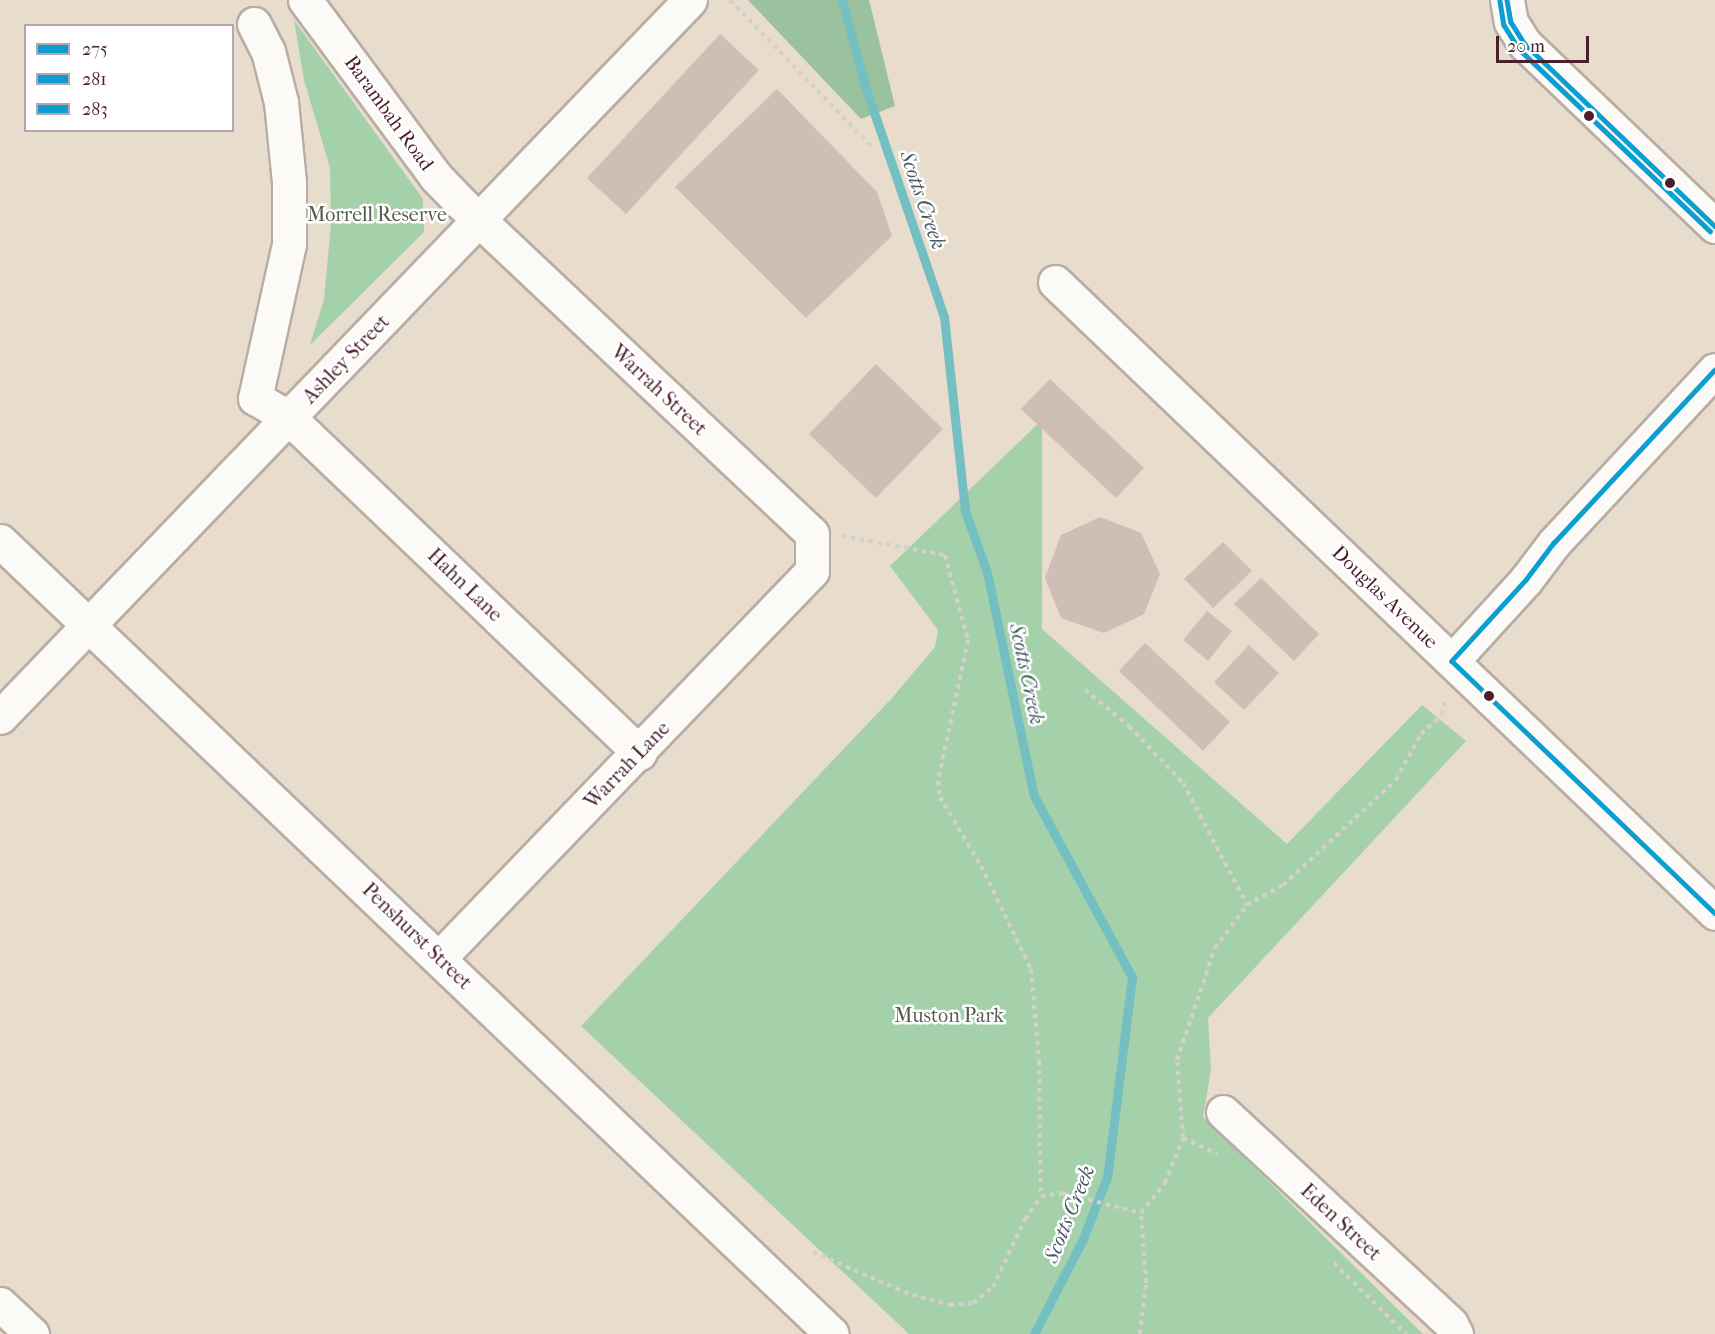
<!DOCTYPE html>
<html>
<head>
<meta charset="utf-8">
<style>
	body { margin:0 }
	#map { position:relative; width:1715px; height:1334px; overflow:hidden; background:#e8dccc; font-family:"IM FELL French Canon",serif }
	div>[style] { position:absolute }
	.green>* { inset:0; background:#a5d1aa }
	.forest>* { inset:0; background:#9ac29f }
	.stream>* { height:9px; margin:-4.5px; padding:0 4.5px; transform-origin:4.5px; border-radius:4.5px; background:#74bfc1 }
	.building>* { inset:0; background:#cebeb6 }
	.path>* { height:4px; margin-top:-2px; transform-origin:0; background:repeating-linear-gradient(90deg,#d6d0cd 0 4.5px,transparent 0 9px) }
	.roads { filter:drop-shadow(2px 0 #b8ada4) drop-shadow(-2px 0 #b8ada4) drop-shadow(0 2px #b8ada4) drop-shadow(0 -2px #b8ada4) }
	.minor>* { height:33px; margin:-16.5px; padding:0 16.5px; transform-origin:16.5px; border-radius:16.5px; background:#fcfaf7 }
	.major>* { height:33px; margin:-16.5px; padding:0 16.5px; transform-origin:16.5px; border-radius:16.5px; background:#fcfaf7 }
	.bus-1>* { height:4.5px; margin:-2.25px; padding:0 2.25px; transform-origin:2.25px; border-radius:2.25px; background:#0b9ed2 }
	.bus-2>* { height:4.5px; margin:-2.25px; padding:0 2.25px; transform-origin:2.25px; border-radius:2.25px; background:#0b9ed2 }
	.bus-3>* { height:4.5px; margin:-2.25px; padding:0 2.25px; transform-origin:2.25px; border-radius:2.25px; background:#0b9ed2 }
	.dots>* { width:16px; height:16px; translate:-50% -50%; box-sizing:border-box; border:3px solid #fff; border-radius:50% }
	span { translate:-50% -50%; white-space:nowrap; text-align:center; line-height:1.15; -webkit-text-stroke:5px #fff; paint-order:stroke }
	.street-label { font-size:20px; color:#4a1f2b }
	.park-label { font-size:20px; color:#575a4e }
	.water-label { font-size:21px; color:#475a65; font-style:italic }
	.legend { position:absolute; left:24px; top:24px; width:210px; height:108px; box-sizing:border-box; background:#fff; border:2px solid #b7a5aa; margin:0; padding:8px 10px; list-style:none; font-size:18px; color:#4a1f2b }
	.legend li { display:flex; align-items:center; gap:12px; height:30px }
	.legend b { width:30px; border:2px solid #b7a5aa }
	.scale { position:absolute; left:1496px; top:36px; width:93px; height:27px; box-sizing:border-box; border:3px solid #4a1f2b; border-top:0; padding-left:8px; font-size:18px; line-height:21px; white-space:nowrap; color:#4a1f2b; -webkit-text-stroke:4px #fff; paint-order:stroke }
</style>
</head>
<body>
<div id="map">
	<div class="green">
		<div style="clip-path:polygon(294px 20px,423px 199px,424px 232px,310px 345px,324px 299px,331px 225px,330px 168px,304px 80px)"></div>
		<div style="clip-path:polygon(1042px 420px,1042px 629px,1287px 844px,1422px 705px,1466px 741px,1208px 1018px,1211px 1070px,1203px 1117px,1423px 1334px,909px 1334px,581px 1026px,892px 698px,935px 647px,938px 630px,890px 566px)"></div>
	</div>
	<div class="forest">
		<div style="clip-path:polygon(748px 0,869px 0,895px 106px,861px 119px)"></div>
	</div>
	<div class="stream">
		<div style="left:842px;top:0;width:92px;rotate:74.9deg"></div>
		<div style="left:866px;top:89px;width:241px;rotate:71.1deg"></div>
		<div style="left:944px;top:317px;width:195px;rotate:83.8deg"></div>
		<div style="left:965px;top:511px;width:65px;rotate:70.2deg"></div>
		<div style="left:987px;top:572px;width:229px;rotate:78.2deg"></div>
		<div style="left:1034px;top:796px;width:206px;rotate:61.6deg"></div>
		<div style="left:1132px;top:977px;width:202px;rotate:97.1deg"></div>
		<div style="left:1107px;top:1177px;width:69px;rotate:111.3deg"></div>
		<div style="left:1082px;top:1241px;width:105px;rotate:117.3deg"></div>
	</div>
	<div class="building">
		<div style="clip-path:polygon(720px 34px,759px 70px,626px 214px,587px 178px)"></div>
		<div style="clip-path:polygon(777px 89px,877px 192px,892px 236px,806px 318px,675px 187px)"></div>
		<div style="clip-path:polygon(876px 364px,943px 429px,876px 498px,809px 434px)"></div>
		<div style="clip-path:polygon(1050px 379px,1144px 468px,1116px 498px,1021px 409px)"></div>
		<div style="clip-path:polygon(1100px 517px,1141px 533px,1160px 574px,1144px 614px,1104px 633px,1061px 618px,1045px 578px,1061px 535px)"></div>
		<div style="clip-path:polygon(1223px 542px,1252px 571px,1213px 608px,1184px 579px)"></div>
		<div style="clip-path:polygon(1261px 578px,1319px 634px,1294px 661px,1234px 604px)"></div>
		<div style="clip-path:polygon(1207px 611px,1232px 631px,1208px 661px,1183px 640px)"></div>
		<div style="clip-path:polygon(1145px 643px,1230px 722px,1203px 751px,1119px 671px)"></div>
		<div style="clip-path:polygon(1249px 645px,1279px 673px,1244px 710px,1214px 682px)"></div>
	</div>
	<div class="path">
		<div style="left:730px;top:0;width:207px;rotate:46deg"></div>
		<div style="left:842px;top:536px;width:105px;rotate:10.5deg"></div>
		<div style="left:945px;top:555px;width:88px;rotate:74.9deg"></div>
		<div style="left:968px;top:640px;width:144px;rotate:102deg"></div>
		<div style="left:938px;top:781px;width:16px;rotate:83deg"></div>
		<div style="left:940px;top:797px;width:80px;rotate:59.3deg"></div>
		<div style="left:981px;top:866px;width:114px;rotate:64.1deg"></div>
		<div style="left:1031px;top:969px;width:92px;rotate:85deg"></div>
		<div style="left:1039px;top:1061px;width:135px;rotate:89.2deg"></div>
		<div style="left:1085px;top:690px;width:57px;rotate:39.3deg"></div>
		<div style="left:1129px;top:726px;width:79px;rotate:46.5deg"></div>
		<div style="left:1183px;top:783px;width:138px;rotate:62.3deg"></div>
		<div style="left:1183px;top:1138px;width:38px;rotate:25deg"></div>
		<div style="left:813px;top:1252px;width:99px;rotate:23.7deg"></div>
		<div style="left:904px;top:1292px;width:48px;rotate:15.8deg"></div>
		<div style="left:950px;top:1305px;width:23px;rotate:-5deg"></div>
		<div style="left:973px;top:1303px;width:26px;rotate:-39deg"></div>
		<div style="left:993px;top:1287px;width:75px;rotate:-64.8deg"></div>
		<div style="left:1025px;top:1219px;width:28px;rotate:-55deg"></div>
		<div style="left:1041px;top:1196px;width:21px;rotate:-8deg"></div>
		<div style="left:1062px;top:1193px;width:81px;rotate:14.2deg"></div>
		<div style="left:1334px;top:1263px;width:101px;rotate:44.6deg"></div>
		<div style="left:1140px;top:1334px;width:51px;rotate:-83.3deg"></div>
		<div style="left:1146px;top:1283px;width:70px;rotate:-94.1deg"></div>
		<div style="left:1141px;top:1213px;width:38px;rotate:-51deg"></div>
		<div style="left:1165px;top:1183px;width:48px;rotate:-68.2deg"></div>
		<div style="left:1183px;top:1138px;width:78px;rotate:-94.4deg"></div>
		<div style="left:1177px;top:1060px;width:118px;rotate:-71.3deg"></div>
		<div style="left:1215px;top:948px;width:54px;rotate:-53.3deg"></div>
		<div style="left:1247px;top:905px;width:41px;rotate:-29.1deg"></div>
		<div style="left:1283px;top:885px;width:154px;rotate:-42.9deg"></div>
		<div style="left:1396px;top:780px;width:52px;rotate:-61.5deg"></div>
		<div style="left:1421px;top:734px;width:28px;rotate:-42deg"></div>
		<div style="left:1442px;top:715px;width:16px;rotate:-79deg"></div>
	</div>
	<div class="roads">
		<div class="minor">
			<div style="left:305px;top:0;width:219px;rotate:53.5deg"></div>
			<div style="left:435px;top:176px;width:37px;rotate:46deg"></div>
			<div style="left:461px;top:203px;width:482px;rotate:43.3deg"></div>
			<div style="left:812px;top:534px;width:37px;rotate:90deg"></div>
			<div style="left:812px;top:571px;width:536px;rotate:133.94deg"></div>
			<div style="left:1507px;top:0;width:22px;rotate:80deg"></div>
			<div style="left:1511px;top:22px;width:26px;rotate:58deg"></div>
			<div style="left:1525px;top:44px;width:263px;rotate:43.8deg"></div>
			<div style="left:254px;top:24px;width:30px;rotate:63deg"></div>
			<div style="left:268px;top:51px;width:53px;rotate:75.7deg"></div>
			<div style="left:281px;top:102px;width:80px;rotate:84.3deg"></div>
			<div style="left:289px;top:182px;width:62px;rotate:90deg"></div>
			<div style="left:289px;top:244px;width:158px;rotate:102.4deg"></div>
			<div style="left:255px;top:398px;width:39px;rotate:30deg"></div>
			<div style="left:289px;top:418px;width:485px;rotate:43.7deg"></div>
			<div style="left:1055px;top:282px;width:913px;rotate:43.71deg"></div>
			<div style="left:1452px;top:661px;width:110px;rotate:-47.6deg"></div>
			<div style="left:1526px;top:580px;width:46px;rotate:-52.9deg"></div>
			<div style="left:1554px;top:543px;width:236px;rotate:-47.1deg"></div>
			<div style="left:0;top:717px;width:995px;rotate:-46.1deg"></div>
			<div style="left:1223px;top:1112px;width:311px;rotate:42.9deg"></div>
			<div style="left:1451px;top:1324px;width:11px;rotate:63deg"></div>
			<div style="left:0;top:1304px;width:44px;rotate:43.2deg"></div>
		</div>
		<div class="major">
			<div style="left:0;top:541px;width:1149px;rotate:43.63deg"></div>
		</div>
	</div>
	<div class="bus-1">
		<div style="left:1715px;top:370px;width:236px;rotate:132.9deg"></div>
		<div style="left:1554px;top:543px;width:46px;rotate:127.1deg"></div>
		<div style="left:1526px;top:580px;width:110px;rotate:132.4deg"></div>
		<div style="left:1452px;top:661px;width:364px;rotate:43.8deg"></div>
	</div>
	<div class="bus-2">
		<div style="left:1507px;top:0;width:22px;rotate:80deg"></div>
		<div style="left:1511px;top:22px;width:26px;rotate:58deg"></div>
		<div style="left:1525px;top:44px;width:263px;rotate:43.8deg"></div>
	</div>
	<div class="bus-3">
		<div style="left:1500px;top:1px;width:24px;rotate:81deg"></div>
		<div style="left:1504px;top:25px;width:28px;rotate:58deg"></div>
		<div style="left:1519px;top:49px;width:264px;rotate:43.6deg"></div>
	</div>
	<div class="dots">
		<div style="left:1589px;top:116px;background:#4a1f2b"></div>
		<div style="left:1670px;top:183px;background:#4a1f2b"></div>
		<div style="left:1489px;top:696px;background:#4a1f2b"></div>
	</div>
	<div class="street-label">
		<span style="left:389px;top:113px;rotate:54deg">Barambah Road</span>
		<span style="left:346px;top:359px;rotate:-46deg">Ashley Street</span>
		<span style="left:659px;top:390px;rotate:43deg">Warrah Street</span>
		<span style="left:465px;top:585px;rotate:44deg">Hahn Lane</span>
		<span style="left:1385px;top:597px;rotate:44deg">Douglas Avenue</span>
		<span style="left:627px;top:765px;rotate:-46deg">Warrah Lane</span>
		<span style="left:417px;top:936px;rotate:44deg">Penshurst Street</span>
		<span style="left:1341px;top:1222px;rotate:43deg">Eden Street</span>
	</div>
	<div class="park-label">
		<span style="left:377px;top:214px">Morrell Reserve</span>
		<span style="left:949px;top:1015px">Muston Park</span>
	</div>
	<div class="water-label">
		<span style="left:923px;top:200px;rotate:71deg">Scotts Creek</span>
		<span style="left:1027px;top:674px;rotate:78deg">Scotts Creek</span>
		<span style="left:1069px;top:1214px;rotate:-68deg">Scotts Creek</span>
	</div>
	<ul class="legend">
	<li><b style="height:8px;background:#0b9ed2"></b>275</li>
	<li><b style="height:8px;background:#0b9ed2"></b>281</li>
	<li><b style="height:8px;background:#0b9ed2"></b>283</li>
	</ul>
	<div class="scale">20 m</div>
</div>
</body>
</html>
